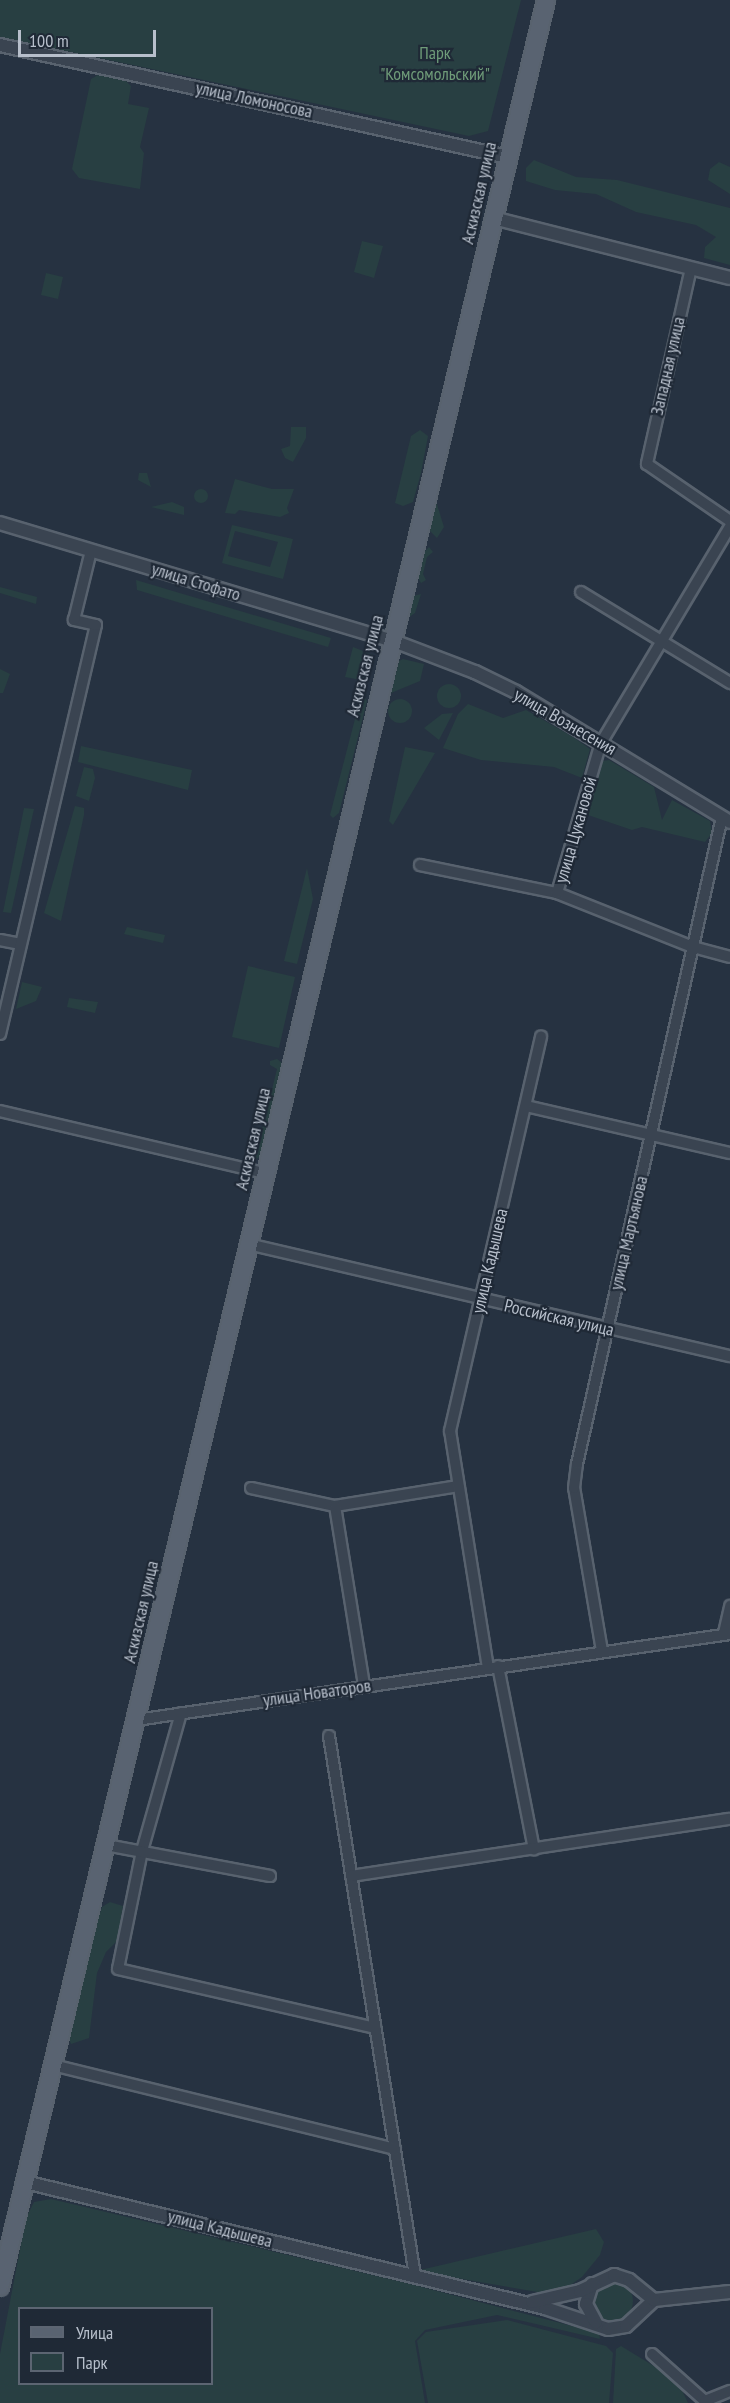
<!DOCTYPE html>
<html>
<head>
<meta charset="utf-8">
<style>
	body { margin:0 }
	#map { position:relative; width:730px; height:2403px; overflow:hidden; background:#263241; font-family:"PT Sans Narrow",sans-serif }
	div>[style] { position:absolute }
	.green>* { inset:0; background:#283f42 }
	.round { border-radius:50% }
	.roads { filter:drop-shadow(2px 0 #58626e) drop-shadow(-2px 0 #58626e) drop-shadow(0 2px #58626e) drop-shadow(0 -2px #58626e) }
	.minor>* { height:10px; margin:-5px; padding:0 5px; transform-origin:5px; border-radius:5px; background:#3a4451 }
	.tertiary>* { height:12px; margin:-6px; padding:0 6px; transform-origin:6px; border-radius:6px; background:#3a4451 }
	.primary>* { height:16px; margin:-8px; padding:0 8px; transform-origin:8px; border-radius:8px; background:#596371 }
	span { translate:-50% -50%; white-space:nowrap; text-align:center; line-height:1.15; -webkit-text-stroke:4.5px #1f2936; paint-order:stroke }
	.park-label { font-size:18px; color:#6f9c79 }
	.street-label { font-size:18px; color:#b7bfcb }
	.legend { position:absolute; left:18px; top:2307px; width:195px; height:78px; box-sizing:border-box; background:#1f2936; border:2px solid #5c6572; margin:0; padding:8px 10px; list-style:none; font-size:18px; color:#b7bfcb }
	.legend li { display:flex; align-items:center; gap:12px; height:30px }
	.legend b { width:30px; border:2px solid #5c6572 }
	.scale { position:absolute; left:18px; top:30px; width:138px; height:27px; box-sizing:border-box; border:3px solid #b7bfcb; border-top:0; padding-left:8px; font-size:18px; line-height:21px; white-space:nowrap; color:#b7bfcb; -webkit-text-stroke:4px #1f2936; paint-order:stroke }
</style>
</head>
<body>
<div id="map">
	<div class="green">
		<div style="clip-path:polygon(0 0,521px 0,488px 131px,469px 136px,0 37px)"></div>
		<div style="clip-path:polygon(98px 75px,126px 81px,131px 86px,128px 104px,149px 108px,140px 147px,144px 153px,140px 189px,79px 178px,72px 169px,91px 79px)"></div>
		<div style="clip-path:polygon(534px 160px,576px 177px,617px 180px,730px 208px,730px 265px,704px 258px,705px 247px,716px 237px,696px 225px,636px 212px,596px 194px,555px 190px,526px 181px,526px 168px)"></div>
		<div style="clip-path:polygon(719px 162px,730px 167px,730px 194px,708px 180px,710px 169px)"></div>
		<div style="clip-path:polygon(362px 241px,383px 246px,374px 278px,354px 272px)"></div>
		<div style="clip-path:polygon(46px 273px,63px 277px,58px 299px,41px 295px)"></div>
		<div style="clip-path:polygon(291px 427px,306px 427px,306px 438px,293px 462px,285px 458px,281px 449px,290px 446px)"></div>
		<div style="clip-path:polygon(420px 430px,428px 436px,421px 473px,413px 502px,403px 506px,395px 503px,411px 436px)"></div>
		<div style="clip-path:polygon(139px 473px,147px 473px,151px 487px,138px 480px)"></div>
		<div style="clip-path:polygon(235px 479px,272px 489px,294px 489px,287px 508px,289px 513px,280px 517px,239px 510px,235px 514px,225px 513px)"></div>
		<div class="round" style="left:194px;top:489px;width:14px;height:14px"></div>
		<div style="clip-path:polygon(436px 501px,444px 527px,437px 538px,429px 530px)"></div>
		<div style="clip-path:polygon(172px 502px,184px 507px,184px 515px,151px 507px)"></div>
		<div style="clip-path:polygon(evenodd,232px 525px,293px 539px,283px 579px,222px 563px,232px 525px,235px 531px,278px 542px,270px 567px,228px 556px,235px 531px)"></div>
		<div style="clip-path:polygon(429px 547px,433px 552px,427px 557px,423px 574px,426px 580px,421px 583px,418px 578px,424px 552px)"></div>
		<div style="clip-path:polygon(136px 580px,331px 638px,328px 647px,137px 590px)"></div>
		<div style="clip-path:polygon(0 587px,37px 597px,36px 604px,0 593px)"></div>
		<div style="clip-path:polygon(421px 594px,415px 613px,408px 618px,413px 596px)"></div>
		<div style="clip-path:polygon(353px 647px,373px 655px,367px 681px,345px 677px)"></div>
		<div style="clip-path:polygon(403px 659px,424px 664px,420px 681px,391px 693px,399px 661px)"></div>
		<div style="clip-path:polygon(0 669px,10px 674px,3px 693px,0 693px)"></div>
		<div class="round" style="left:437px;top:684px;width:24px;height:24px"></div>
		<div style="clip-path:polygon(362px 692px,367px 701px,339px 813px,333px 818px,330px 815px)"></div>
		<div class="round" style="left:388px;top:699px;width:24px;height:24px"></div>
		<div style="clip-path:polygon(468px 704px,503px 718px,526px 710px,573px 737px,590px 749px,582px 778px,554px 767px,481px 760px,443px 748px,458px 714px)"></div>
		<div style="clip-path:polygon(453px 713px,439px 740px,424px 728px,442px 714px)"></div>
		<div style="clip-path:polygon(81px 746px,192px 770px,188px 790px,78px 762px)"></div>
		<div style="clip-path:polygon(405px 747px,435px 753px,393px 825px,389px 821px)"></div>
		<div style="clip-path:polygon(609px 760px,654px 787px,662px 820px,672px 800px,710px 821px,712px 833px,705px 842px,642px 827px,632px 830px,582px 813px,602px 761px)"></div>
		<div style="clip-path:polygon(84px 767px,93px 769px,95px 778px,89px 801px,76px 796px)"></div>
		<div style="clip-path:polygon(75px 806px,84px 808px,84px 815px,61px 921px,44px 913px)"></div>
		<div style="clip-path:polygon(24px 808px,34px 809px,11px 913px,3px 912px)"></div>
		<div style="clip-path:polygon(307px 868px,313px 899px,297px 964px,284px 961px)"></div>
		<div style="clip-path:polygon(127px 927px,165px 935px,163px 943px,124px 934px)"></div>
		<div style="clip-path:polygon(248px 966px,295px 977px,279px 1048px,232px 1037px)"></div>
		<div style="clip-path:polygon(22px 982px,42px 987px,36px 1001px,16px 1009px)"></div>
		<div style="clip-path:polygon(69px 998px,98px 1002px,95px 1013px,67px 1007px)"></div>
		<div style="clip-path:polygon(277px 1059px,285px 1065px,265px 1154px,252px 1161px,248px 1155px,256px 1153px,277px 1069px,270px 1065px,270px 1061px)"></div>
		<div style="clip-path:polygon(110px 1902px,123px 1906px,117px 1941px,106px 1952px,97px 1973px,89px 2038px,71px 2044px,67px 2035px,82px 1983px,84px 1959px,102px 1907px)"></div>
		<div style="clip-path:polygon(evenodd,51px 2199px,410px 2284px,599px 2333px,600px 2339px,497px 2315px,425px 2330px,415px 2341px,425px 2403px,0 2403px,0 2354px,26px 2218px,34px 2202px,51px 2199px,20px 2308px,212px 2308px,212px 2384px,20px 2384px,20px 2308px)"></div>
		<div style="clip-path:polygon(596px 2229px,604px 2242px,600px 2255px,582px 2277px,569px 2286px,543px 2293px,416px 2271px)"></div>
		<div class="round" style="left:593px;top:2281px;width:40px;height:40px"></div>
		<div style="clip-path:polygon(507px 2320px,606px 2346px,613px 2353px,609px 2403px,428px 2403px,417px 2341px,426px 2332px)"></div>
		<div style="clip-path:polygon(621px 2346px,662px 2371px,681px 2388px,688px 2403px,613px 2403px,616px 2349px)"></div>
	</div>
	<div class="roads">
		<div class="minor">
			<div style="left:691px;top:268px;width:201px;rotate:102.7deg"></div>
			<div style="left:647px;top:464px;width:101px;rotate:34.5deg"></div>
			<div style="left:581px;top:592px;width:175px;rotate:31.4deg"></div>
			<div style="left:420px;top:865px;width:140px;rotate:11.6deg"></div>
			<div style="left:557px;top:893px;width:146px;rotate:21.7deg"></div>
			<div style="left:693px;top:947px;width:38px;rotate:15deg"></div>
			<div style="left:557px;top:893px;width:156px;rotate:-73.7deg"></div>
			<div style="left:601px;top:743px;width:252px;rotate:-59.2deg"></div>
			<div style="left:0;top:940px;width:21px;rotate:11deg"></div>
			<div style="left:0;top:1034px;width:420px;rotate:-76.8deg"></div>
			<div style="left:96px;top:625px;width:23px;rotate:-167deg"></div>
			<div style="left:74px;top:620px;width:71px;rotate:-76.2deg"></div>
			<div style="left:526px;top:1106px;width:209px;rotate:13deg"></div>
			<div style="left:0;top:1111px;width:272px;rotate:13.2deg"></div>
			<div style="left:248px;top:1244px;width:495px;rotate:13.1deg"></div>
			<div style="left:251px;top:1488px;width:86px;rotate:12.1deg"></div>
			<div style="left:335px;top:1506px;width:125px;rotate:-9.2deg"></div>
			<div style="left:335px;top:1506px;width:182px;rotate:80.8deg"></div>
			<div style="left:724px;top:1633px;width:28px;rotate:-77deg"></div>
			<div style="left:602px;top:1651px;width:165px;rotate:-99.7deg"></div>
			<div style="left:574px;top:1488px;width:24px;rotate:-83deg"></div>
			<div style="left:577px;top:1464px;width:663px;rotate:-77.37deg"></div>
			<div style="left:498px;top:1666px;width:187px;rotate:78.9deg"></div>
			<div style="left:488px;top:1668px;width:240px;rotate:-99.1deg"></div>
			<div style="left:450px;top:1431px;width:405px;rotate:-77deg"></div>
			<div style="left:181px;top:1713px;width:143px;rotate:105.8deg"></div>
			<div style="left:142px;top:1851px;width:120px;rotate:101.5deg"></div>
			<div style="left:118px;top:1969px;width:264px;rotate:12.9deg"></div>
			<div style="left:136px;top:1720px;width:600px;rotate:-8.24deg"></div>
			<div style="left:329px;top:1736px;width:547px;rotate:80.95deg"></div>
			<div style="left:106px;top:1845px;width:167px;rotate:10.7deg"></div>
			<div style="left:351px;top:1876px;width:383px;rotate:-8.6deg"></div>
			<div style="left:53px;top:2065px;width:352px;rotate:13.8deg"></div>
			<div style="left:652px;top:2354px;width:71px;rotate:41.6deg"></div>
			<div style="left:705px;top:2401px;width:27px;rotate:-22deg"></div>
		</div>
		<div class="tertiary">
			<div style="left:0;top:45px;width:520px;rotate:12.43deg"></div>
			<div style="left:493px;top:218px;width:244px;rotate:14.2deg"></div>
			<div style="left:0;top:523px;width:408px;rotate:16.7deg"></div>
			<div style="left:391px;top:640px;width:90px;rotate:20.9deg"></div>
			<div style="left:475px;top:672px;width:46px;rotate:26deg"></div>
			<div style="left:516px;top:692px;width:250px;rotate:31.3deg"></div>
			<div style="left:25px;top:2182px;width:535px;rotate:13.62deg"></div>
			<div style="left:545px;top:2308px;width:66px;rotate:18.4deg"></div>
			<div style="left:608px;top:2329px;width:18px;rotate:-9deg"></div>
			<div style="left:626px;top:2326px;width:38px;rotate:-43deg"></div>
			<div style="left:654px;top:2300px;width:76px;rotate:-6deg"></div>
			<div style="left:592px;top:2284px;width:21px;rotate:107deg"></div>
			<div style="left:586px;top:2304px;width:21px;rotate:62deg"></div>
			<div style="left:532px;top:2302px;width:49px;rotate:-12.9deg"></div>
			<div style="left:580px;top:2291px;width:38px;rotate:-25deg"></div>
			<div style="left:614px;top:2275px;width:16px;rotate:18deg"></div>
			<div style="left:629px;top:2280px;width:32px;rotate:39deg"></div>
		</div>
		<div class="primary">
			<div style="left:0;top:2287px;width:2351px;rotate:-76.57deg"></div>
		</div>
	</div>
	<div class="park-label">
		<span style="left:435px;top:64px">Парк<br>"Комсомольский"</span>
	</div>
	<div class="street-label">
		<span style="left:254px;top:100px;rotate:12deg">улица Ломоносова</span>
		<span style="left:479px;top:193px;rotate:-77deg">Аскизская улица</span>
		<span style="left:668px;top:366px;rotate:-77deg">Западная улица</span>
		<span style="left:196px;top:582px;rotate:17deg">улица Стофато</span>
		<span style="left:365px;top:666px;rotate:-76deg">Аскизская улица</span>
		<span style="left:565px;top:722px;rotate:30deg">улица Вознесения</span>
		<span style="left:576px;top:830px;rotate:-74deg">улица Цукановой</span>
		<span style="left:253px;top:1139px;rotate:-77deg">Аскизская улица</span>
		<span style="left:629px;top:1233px;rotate:-77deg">улица Мартьянова</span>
		<span style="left:490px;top:1261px;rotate:-77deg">улица Кадышева</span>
		<span style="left:559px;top:1318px;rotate:13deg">Российская улица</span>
		<span style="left:141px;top:1612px;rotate:-77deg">Аскизская улица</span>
		<span style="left:317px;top:1693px;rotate:-8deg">улица Новаторов</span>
		<span style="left:220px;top:2229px;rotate:14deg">улица Кадышева</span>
	</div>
	<ul class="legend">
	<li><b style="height:8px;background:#596371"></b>Улица</li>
	<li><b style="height:16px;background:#283f42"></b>Парк</li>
	</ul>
	<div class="scale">100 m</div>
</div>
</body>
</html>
